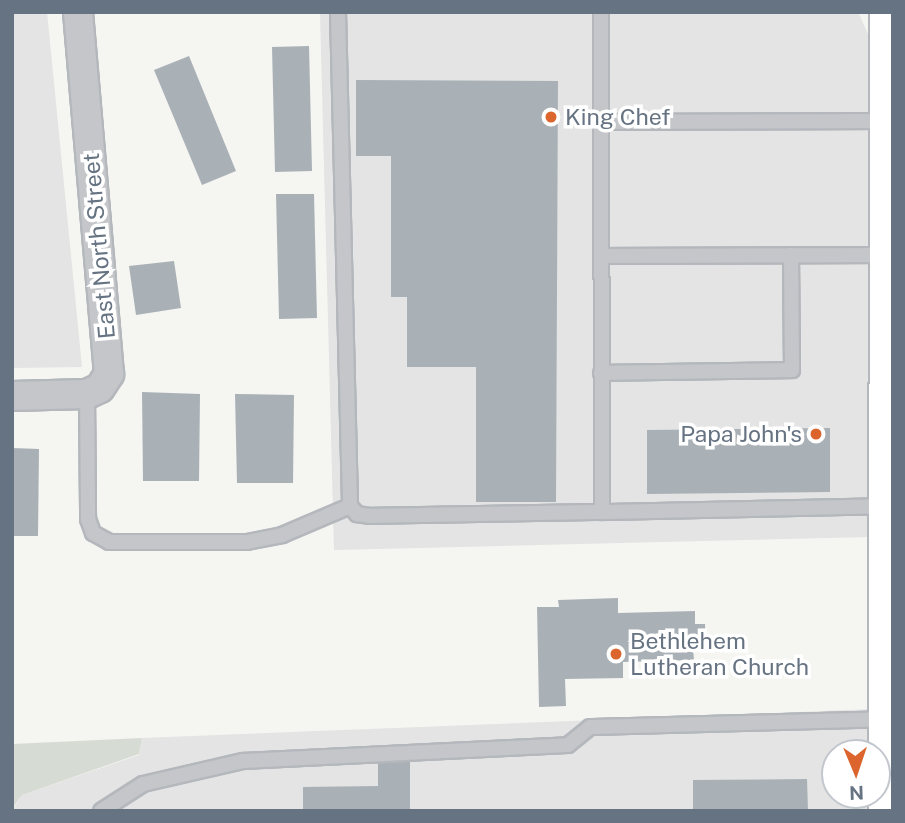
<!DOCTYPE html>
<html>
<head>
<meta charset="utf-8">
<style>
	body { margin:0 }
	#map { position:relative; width:905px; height:823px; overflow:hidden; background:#f5f5f2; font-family:"Public Sans",sans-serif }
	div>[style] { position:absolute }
	.built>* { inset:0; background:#e3e4e3 }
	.green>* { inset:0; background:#d6dcd3 }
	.building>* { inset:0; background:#aab1b6 }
	.roads { filter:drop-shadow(2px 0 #b4b8bc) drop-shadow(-2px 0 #b4b8bc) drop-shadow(0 2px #b4b8bc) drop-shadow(0 -2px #b4b8bc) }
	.service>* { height:14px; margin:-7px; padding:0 7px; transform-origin:7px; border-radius:7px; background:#c4c6ca }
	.minor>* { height:28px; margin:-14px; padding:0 14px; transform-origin:14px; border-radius:14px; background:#c4c6ca }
	.primary>* { height:38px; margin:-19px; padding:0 19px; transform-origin:19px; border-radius:19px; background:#fff }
	.dots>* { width:19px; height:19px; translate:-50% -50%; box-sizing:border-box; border:4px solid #fff; border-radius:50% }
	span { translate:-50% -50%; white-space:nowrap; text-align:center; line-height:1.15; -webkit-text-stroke:7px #fff; paint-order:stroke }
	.poi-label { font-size:23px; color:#667382 }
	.left { translate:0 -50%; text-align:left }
	.right { translate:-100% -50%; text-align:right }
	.street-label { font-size:23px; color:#667382 }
	.frame { position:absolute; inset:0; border:14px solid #667382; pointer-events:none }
	.north { position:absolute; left:821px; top:739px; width:70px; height:70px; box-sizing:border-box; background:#fff; border:2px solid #c2c7cd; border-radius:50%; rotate:178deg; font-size:19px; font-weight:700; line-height:28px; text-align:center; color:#667382 }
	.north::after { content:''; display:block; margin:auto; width:24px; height:32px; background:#db652d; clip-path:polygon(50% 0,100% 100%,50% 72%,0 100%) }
</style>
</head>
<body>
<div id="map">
	<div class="built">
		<div style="clip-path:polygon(12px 12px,47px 12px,82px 367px,12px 368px)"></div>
		<div style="clip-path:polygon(320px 12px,858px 12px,868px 34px,870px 537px,334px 550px)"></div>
		<div style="clip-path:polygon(873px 709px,872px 753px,835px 753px,835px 795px,872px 795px,871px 811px,12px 811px,22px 795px,139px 755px,142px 738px)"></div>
	</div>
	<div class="green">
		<div style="clip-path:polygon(142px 738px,139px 754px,22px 795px,12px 809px,12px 744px)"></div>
	</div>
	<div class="building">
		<div style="clip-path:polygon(309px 46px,312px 171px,275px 172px,272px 47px)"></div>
		<div style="clip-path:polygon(189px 56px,236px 171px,202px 185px,154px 70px)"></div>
		<div style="clip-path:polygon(356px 80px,558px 81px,556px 502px,476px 502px,476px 367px,407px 367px,407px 297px,391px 297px,391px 156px,356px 156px)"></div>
		<div style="clip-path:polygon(276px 194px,314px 194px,317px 318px,279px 319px)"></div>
		<div style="clip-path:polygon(174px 261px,181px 308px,136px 315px,129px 266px)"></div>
		<div style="clip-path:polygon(142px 392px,200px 394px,199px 481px,143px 481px)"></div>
		<div style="clip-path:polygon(235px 394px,294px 395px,293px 483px,237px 483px)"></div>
		<div style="clip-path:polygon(830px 428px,830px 492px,647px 494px,647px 430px)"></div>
		<div style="clip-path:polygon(12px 448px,39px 449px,38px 536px,12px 536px)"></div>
		<div style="clip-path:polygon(618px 598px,618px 613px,695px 611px,695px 624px,705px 624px,706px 648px,693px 648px,694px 660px,623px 662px,623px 678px,565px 679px,566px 706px,539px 707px,537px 607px,559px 607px,558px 600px)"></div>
		<div style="clip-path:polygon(378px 759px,410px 759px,410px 811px,303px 811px,303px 787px,378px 786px)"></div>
		<div style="clip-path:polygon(807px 779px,808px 811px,693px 811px,693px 780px)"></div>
	</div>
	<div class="roads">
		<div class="service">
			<div style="left:338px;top:12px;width:494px;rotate:88.6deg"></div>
			<div style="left:350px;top:506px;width:11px;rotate:49deg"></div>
			<div style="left:357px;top:514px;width:12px;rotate:9deg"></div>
			<div style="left:369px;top:516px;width:233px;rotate:-1deg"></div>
			<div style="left:601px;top:12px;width:500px;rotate:89.89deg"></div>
			<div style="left:602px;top:512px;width:284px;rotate:-1.2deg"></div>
			<div style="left:601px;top:122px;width:285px;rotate:-0.2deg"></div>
			<div style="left:601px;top:256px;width:286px;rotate:-0.2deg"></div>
			<div style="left:601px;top:373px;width:191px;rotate:-0.9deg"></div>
			<div style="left:792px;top:370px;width:115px;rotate:-90.5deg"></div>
			<div style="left:87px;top:394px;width:125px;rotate:89.5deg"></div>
			<div style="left:88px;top:519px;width:15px;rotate:70deg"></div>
			<div style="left:93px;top:533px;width:18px;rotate:29deg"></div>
			<div style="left:109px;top:542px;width:138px"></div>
			<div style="left:247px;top:542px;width:36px;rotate:-11deg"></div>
			<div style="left:282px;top:535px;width:74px;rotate:-23.1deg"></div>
			<div style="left:101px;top:811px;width:50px;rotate:-32.7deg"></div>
			<div style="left:143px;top:784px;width:103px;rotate:-13deg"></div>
			<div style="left:243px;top:761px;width:325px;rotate:-2.8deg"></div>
			<div style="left:568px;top:745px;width:28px;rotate:-39deg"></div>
			<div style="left:590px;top:727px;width:297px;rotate:-1.5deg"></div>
		</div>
		<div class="minor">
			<div style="left:12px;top:396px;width:75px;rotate:-1.5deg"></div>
			<div style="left:87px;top:394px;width:14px;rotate:-25deg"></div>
			<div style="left:100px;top:388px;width:17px;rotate:-57deg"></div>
			<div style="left:109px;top:374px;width:363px;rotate:-94.9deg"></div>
		</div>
		<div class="primary">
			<div style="left:888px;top:811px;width:799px;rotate:-89.93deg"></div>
		</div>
	</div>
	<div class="dots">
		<div style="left:551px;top:117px;background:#db652d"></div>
		<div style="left:816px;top:434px;background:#db652d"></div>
		<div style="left:616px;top:654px;background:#db652d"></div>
	</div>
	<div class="poi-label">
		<span class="left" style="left:565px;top:117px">King Chef</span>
		<span class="right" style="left:802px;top:434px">Papa John's</span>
		<span class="left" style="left:630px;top:654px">Bethlehem<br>Lutheran Church</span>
	</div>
	<div class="street-label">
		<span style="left:99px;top:246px;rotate:-95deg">East North Street</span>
	</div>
	<div class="frame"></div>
	<div class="north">N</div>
</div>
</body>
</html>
